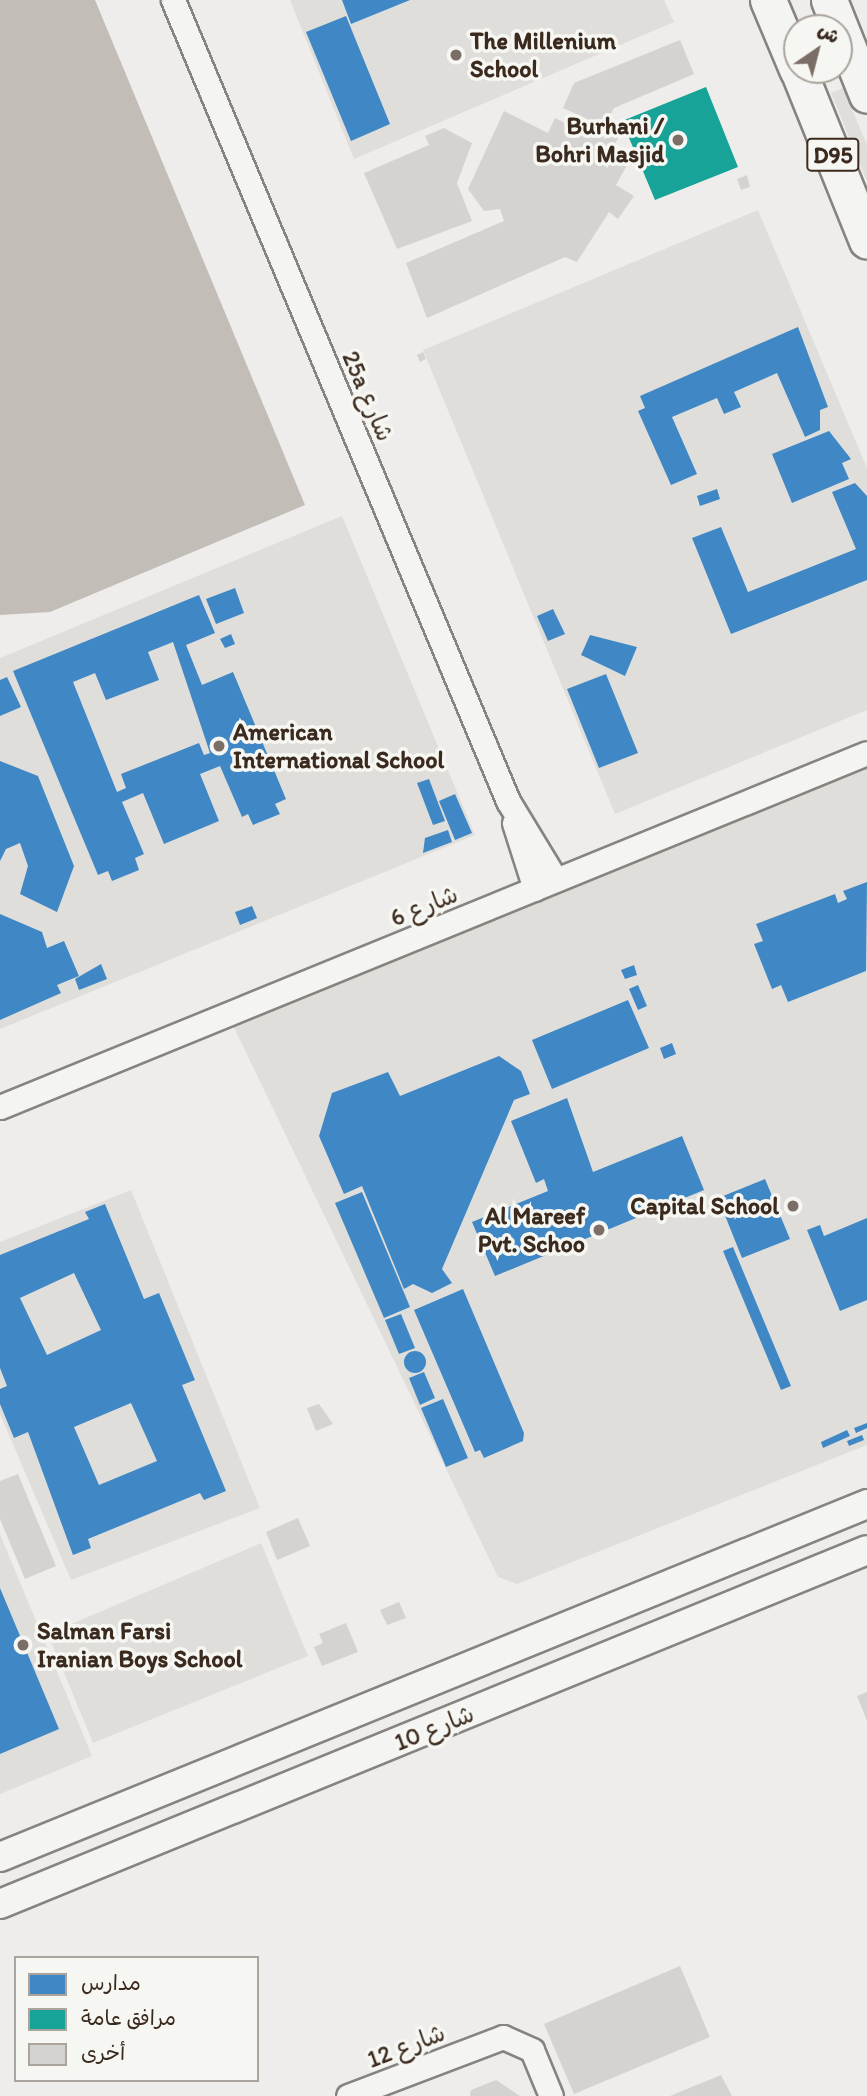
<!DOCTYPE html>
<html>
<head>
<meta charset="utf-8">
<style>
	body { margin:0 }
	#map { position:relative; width:867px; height:2096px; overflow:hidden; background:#eeedeb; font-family:Itim,"Playpen Sans Arabic",sans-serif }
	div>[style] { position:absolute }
	.built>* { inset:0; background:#e0deda }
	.water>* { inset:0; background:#c2bdb7 }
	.schools>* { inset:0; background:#3f88c5 }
	.round { border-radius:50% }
	.public>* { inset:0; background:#17a398 }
	.building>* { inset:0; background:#d4d3d1 }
	.roads { filter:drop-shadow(2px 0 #87837f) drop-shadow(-2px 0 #87837f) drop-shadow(0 2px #87837f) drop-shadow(0 -2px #87837f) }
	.minor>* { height:23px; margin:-11.5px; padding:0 11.5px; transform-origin:11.5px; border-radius:11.5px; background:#f4f4f2 }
	.tertiary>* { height:28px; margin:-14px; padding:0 14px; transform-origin:14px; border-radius:14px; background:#f4f4f2 }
	.primary>* { height:35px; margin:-17.5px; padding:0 17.5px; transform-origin:17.5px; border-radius:17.5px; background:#f4f4f2 }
	.dots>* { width:19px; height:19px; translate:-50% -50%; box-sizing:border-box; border:4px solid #f6f6f2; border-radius:50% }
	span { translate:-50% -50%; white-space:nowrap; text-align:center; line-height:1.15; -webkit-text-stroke:7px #f6f6f2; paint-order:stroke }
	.shield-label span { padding:2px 5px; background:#f6f6f2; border:2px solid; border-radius:5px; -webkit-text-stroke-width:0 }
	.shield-label { font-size:23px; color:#3b2a1e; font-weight:700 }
	.poi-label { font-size:24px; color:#3b2a1e; font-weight:700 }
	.left { translate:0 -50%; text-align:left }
	.right { translate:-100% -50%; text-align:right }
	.street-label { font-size:24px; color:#3b2a1e }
	.legend { position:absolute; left:14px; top:1956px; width:245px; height:126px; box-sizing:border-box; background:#f6f6f2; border:2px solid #aba49d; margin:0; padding:9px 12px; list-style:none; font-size:21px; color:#3b2a1e }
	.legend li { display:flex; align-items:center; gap:14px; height:35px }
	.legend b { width:35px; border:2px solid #aba49d }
	.north { position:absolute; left:783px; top:14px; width:70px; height:70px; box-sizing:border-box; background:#f6f6f2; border:2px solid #aba49d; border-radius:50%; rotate:35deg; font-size:19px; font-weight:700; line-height:28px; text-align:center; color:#3b2a1e }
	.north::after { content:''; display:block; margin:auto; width:24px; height:32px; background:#7a6e66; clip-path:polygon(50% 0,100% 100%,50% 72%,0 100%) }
</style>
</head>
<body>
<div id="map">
	<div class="built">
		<div style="clip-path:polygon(290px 0,664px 0,674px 22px,354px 159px)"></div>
		<div style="clip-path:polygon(843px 88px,867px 145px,867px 181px,831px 93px)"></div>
		<div style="clip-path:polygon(758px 210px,867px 468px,867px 710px,615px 814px,423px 350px)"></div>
		<div style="clip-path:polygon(342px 516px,475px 835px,0 1029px,0 658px)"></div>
		<div style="clip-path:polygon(867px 749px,867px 1445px,517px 1584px,498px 1577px,228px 1015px)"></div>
		<div style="clip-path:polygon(131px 1190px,260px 1508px,71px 1580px,0 1414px,0 1242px)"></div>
		<div style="clip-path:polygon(0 1534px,92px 1756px,0 1794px)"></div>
		<div style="clip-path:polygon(261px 1543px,308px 1656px,93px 1743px,48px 1634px)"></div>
	</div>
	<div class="water">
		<div style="clip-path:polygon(0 0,95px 0,305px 505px,50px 612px,0 615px)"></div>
	</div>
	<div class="schools">
		<div style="clip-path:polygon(342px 0,410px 0,351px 24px)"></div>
		<div style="clip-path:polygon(346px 16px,390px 124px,351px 141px,306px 32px)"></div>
		<div style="clip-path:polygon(798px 327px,828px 407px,820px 410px,820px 430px,805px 437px,777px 373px,734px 392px,741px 407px,724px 414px,717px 398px,672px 417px,697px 474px,671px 485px,638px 411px,645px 408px,640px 396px)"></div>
		<div style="clip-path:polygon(829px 431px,851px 459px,842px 463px,849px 479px,792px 503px,772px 454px)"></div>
		<div style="clip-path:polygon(855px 483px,867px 496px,867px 580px,731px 634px,692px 538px,721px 527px,748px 592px,856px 549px,832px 492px)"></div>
		<div style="clip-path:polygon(717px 489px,720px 499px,700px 506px,697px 496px)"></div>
		<div style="clip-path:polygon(235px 588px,244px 613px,216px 624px,206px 599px)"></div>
		<div style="clip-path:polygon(evenodd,199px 595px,215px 633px,186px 645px,202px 685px,233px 672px,286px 799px,275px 804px,280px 814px,253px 825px,248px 814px,242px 817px,220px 766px,200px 774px,219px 821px,164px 844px,143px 793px,122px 802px,144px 854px,135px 858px,139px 870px,112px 881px,108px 871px,98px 875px,13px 671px,199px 595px,173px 642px,210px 753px,204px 755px,199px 743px,121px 774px,126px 788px,117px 792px,73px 682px,95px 673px,106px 700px,159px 680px,148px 652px,173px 642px)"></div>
		<div style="clip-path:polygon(553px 609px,565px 634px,548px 641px,537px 616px)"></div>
		<div style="clip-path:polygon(231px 634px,235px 644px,225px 648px,220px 639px)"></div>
		<div style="clip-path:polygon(590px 635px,637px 647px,625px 676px,581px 655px)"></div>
		<div style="clip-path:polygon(606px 674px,638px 753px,599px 768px,567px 689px)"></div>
		<div style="clip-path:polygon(7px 677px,21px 707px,0 716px,0 680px)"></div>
		<div style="clip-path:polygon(0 761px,38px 776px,74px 866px,57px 912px,20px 894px,28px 866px,20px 843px,6px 849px,0 861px)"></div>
		<div style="clip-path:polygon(429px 779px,445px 821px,433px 825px,417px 783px)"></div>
		<div style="clip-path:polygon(455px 794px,472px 833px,455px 840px,439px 801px)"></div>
		<div style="clip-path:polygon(448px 830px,452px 842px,423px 853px,425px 838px)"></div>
		<div style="clip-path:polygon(867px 882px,866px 971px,788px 1002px,781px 985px,772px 989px,754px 944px,763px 941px,756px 924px,835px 894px,838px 903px,847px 899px,843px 891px)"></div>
		<div style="clip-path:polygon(252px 906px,257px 918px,240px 925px,235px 912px)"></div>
		<div style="clip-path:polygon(0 914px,42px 932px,47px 948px,64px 941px,79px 976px,57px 985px,61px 993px,0 1020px)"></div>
		<div style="clip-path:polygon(101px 964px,107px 979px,79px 990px,75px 979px)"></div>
		<div style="clip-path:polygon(634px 965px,637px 975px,625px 979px,621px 970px)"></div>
		<div style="clip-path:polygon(638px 985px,647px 1006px,638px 1010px,629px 989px)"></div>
		<div style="clip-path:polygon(628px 1000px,649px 1048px,552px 1089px,532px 1040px)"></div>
		<div style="clip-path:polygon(672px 1043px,676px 1054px,664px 1059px,660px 1048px)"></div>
		<div style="clip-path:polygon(499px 1056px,521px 1071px,530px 1094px,514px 1100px,442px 1269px,452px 1283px,432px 1293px,413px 1284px,404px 1289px,362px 1186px,344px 1194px,319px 1136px,332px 1093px,388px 1072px,400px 1096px)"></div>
		<div style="clip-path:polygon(567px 1098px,593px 1172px,682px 1136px,704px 1190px,495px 1276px,472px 1222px,548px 1191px,544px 1179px,536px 1183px,511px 1121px)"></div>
		<div style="clip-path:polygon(765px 1179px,790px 1239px,742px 1258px,718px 1198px)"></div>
		<div style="clip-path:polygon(362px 1192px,410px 1307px,384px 1318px,335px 1203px)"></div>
		<div style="clip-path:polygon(evenodd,105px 1204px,144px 1299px,159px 1293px,195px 1380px,182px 1385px,226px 1491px,204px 1500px,200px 1493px,88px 1539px,91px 1548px,73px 1555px,28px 1432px,14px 1438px,0 1404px,0 1389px,7px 1386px,0 1368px,0 1255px,89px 1219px,85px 1212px,105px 1204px,74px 1273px,101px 1330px,47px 1355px,20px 1298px,74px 1273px,105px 1204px,131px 1403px,157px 1461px,99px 1485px,74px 1427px,131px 1403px)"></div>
		<div style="clip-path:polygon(867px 1218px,867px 1300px,840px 1311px,807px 1230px,820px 1225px,824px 1236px)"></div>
		<div style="clip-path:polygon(733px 1247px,791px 1386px,781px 1390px,723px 1251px)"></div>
		<div style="clip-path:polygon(463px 1289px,524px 1433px,523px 1441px,484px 1458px,480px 1450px,475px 1452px,414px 1310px)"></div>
		<div style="clip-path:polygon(401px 1314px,415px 1348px,399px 1354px,385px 1320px)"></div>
		<div class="round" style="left:404px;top:1351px;width:22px;height:22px"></div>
		<div style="clip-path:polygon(424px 1372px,435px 1398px,420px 1405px,409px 1378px)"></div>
		<div style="clip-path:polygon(443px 1399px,468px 1458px,446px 1467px,421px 1408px)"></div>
		<div style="clip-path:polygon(867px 1423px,867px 1428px,856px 1433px,854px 1428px)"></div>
		<div style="clip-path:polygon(847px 1430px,850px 1436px,823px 1448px,821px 1442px)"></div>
		<div style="clip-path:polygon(862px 1435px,864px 1440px,849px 1446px,847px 1441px)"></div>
		<div style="clip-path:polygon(0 1588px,59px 1729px,0 1754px)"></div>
	</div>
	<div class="public">
		<div style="clip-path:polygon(706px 87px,738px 167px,655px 200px,622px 121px)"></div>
	</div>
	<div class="building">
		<div style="clip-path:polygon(680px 40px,694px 74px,614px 108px,604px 127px,620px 134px,614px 146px,632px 156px,616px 185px,634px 196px,618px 219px,609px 212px,577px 262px,565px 257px,427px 318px,406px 263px,504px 221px,500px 209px,484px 211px,468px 189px,504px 111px,548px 133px,555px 118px,589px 135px,594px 122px,563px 108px,574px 83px)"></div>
		<div style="clip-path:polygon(444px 128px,472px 143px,457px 183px,472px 221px,397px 249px,364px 173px,429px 145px,425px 136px)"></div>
		<div style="clip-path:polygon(747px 175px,750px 187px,741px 190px,737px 179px)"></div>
		<div style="clip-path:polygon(423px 352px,426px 359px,420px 362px,417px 355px)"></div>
		<div style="clip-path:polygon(319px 1404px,333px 1424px,316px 1431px,307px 1408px)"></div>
		<div style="clip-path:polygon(18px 1474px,56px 1566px,25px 1579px,0 1519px,0 1481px)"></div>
		<div style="clip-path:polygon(298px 1518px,310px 1546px,277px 1560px,266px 1532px)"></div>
		<div style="clip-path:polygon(399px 1602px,406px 1618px,387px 1625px,380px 1610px)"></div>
		<div style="clip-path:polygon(346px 1623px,358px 1652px,322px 1666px,314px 1647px,323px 1643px,319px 1634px)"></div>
		<div style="clip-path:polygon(867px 1692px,867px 1721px,857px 1696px)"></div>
		<div style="clip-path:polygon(680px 1966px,710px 2037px,574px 2094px,544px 2024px)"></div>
		<div style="clip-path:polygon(721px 2075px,732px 2096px,670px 2096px)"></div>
		<div style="clip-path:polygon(496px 2080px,520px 2096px,470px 2096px,471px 2090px)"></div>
	</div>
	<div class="roads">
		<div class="minor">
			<div style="left:173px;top:0;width:868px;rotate:67.3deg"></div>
			<div style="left:508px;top:801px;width:92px;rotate:58.7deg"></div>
			<div style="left:514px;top:823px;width:69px;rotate:72.3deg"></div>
			<div style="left:0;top:1107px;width:936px;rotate:-22.21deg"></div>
			<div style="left:348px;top:2096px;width:166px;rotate:-20.8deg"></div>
			<div style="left:503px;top:2037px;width:32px;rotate:24deg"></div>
			<div style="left:532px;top:2050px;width:50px;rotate:67.6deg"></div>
		</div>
		<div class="tertiary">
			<div style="left:0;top:1857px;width:936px;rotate:-22.15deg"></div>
			<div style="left:0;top:1904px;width:936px;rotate:-22.21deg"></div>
		</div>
		<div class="primary">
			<div style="left:768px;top:0;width:75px;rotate:67.2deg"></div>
			<div style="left:829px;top:0;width:102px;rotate:68.2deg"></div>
			<div style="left:798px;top:70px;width:184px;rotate:68deg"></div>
		</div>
	</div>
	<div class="dots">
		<div style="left:456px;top:55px;background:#7a6e66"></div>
		<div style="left:678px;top:140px;background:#7a6e66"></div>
		<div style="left:219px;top:746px;background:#7a6e66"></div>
		<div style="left:793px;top:1206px;background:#7a6e66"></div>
		<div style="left:599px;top:1230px;background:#7a6e66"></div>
		<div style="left:23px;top:1645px;background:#7a6e66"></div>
	</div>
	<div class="shield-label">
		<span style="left:833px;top:155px">D95</span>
	</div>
	<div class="poi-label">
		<span class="left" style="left:470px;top:55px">The Millenium<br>School</span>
		<span class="right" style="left:664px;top:140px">Burhani /<br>Bohri Masjid</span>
		<span class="left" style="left:233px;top:746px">American<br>International School</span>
		<span class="right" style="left:779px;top:1206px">Capital School</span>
		<span class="right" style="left:585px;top:1230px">Al Mareef<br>Pvt. Schoo</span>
		<span class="left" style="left:37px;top:1645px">Salman Farsi<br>Iranian Boys School</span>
	</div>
	<div class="street-label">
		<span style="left:368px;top:396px;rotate:67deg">25a شارع</span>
		<span style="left:424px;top:906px;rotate:-22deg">شارع 6</span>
		<span style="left:434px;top:1728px;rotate:-22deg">شارع 10</span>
		<span style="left:406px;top:2046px;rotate:-21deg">شارع 12</span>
	</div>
	<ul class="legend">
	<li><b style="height:19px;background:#3f88c5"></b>مدارس</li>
	<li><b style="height:19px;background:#17a398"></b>مرافق عامة</li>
	<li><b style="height:19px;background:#d4d3d1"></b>أخرى</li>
	</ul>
	<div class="north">ش</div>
</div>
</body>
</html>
